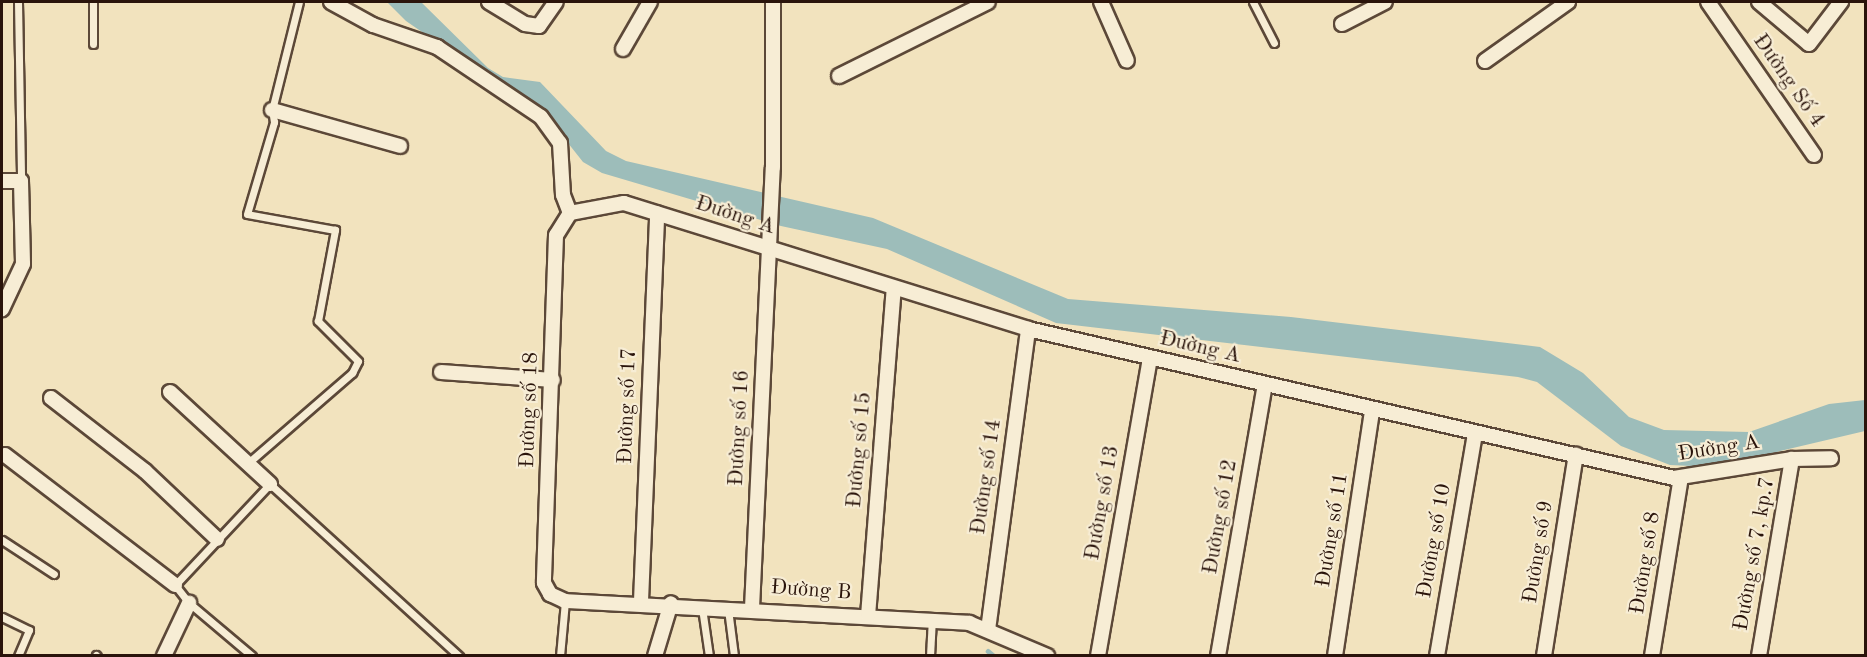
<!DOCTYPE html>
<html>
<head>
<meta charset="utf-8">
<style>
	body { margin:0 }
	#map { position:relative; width:1867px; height:657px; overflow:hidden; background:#f2e3be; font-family:"Old Standard TT",serif }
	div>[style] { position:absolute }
	.water>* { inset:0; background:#9dbdba }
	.stream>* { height:4.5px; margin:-2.25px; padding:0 2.25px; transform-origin:2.25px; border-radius:2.25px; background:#9dbdba }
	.roads { filter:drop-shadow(2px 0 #5c4838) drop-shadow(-2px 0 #5c4838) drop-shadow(0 2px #5c4838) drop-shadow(0 -2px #5c4838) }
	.service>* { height:7px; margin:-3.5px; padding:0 3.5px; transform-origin:3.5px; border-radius:3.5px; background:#f7edd5 }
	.minor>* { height:14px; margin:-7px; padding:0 7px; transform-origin:7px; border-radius:7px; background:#f7edd5 }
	span { translate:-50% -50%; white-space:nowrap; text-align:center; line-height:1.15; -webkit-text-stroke:4.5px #f7edd5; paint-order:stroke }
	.street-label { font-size:21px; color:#2a140b }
	.frame { position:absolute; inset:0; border:3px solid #2a140b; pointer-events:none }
</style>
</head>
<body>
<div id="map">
	<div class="water">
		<div style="clip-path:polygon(387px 2px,421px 2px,488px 68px,503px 77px,540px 82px,606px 151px,626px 161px,873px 218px,1068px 299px,1291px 317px,1540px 347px,1583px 373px,1629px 417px,1664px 430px,1749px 432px,1829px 404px,1865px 400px,1865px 431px,1713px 467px,1670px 465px,1621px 446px,1537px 382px,1518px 377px,1056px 323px,887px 249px,781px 226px,602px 173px,583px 162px,549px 119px,406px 21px)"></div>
	</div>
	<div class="stream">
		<div style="left:988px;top:651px;width:8px;rotate:40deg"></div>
	</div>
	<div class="roads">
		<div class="service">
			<div style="left:18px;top:2px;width:179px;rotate:89deg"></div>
			<div style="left:1253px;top:2px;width:46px;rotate:62.9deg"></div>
			<div style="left:93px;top:44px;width:42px;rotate:-90deg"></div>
			<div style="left:248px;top:463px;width:138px;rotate:-40.9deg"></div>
			<div style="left:352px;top:373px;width:13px;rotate:-63deg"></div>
			<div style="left:358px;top:361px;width:57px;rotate:-135deg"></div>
			<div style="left:318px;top:321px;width:93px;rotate:-79.4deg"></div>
			<div style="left:335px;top:230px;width:89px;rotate:-169.7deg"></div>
			<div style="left:247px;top:214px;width:96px;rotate:-73.6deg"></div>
			<div style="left:274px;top:122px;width:12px;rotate:-99deg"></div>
			<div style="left:272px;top:110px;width:111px;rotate:-76deg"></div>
			<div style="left:2px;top:540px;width:62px;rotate:33.2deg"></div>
			<div style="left:702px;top:608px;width:49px;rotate:81.7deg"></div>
			<div style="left:728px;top:609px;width:47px;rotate:82.7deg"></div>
			<div style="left:2px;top:617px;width:30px;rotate:26deg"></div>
			<div style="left:29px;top:630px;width:28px;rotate:113deg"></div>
			<div style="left:96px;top:655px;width:1px;rotate:45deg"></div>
			<div style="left:252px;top:656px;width:82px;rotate:-139.9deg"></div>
			<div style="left:189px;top:603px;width:23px;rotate:-128deg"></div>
			<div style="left:175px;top:585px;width:139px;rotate:-46.8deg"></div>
			<div style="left:270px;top:484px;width:256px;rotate:42.3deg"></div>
			<div style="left:560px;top:656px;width:55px;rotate:-84.8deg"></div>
			<div style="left:930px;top:656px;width:36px;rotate:-87deg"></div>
		</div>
		<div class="minor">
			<div style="left:331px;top:2px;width:48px;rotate:28.7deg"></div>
			<div style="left:373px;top:25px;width:68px;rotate:19deg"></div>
			<div style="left:437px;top:47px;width:125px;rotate:33.9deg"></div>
			<div style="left:541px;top:117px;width:32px;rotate:54deg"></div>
			<div style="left:560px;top:143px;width:52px;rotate:86.7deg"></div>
			<div style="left:563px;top:195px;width:19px;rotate:69deg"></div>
			<div style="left:489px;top:2px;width:42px;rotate:31.4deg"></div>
			<div style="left:525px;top:24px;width:14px;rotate:8deg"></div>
			<div style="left:539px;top:26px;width:29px;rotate:-55deg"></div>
			<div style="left:1101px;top:2px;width:64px;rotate:66.2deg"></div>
			<div style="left:1708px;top:2px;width:186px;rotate:55.3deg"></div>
			<div style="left:1759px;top:2px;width:65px;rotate:40deg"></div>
			<div style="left:1809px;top:44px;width:53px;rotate:-52.7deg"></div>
			<div style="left:1342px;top:24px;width:48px;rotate:-27.1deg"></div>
			<div style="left:623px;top:49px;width:54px;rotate:-60.1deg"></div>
			<div style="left:1485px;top:61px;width:102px;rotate:-35.4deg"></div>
			<div style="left:839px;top:76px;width:166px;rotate:-26.4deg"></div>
			<div style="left:272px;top:110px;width:133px;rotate:15.7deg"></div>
			<div style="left:2px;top:181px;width:19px"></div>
			<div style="left:21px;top:181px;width:83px;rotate:88.6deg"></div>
			<div style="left:23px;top:264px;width:50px;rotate:115deg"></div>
			<div style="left:570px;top:213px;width:55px;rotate:-10.5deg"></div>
			<div style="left:624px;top:203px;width:423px;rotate:17.3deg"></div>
			<div style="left:1028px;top:329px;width:663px;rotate:12.99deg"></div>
			<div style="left:1674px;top:478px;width:120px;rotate:-9.1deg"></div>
			<div style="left:1792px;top:459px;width:39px;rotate:-1deg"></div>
			<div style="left:570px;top:213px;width:26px;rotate:122deg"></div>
			<div style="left:556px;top:235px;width:348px;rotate:92deg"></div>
			<div style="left:544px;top:583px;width:13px;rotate:61deg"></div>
			<div style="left:550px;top:594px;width:17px;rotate:25deg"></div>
			<div style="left:565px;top:601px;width:405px;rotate:3.1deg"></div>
			<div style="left:969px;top:623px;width:85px;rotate:22.9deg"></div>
			<div style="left:441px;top:372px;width:112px;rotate:4.1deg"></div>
			<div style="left:170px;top:392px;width:136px;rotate:42.6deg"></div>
			<div style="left:51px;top:398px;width:119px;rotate:37.8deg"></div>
			<div style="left:145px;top:471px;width:99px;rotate:43.4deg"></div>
			<div style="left:5px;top:455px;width:214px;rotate:37.4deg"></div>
			<div style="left:641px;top:601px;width:388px;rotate:-87.6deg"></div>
			<div style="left:752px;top:608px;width:441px;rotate:-87.3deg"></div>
			<div style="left:773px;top:167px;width:165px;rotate:-90deg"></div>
			<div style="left:868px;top:616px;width:329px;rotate:-85.5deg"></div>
			<div style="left:988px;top:630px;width:304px;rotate:-82.4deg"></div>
			<div style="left:164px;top:656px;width:59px;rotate:-64.7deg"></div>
			<div style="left:655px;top:656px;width:55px;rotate:-73.2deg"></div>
			<div style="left:1098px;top:656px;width:303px;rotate:-80.1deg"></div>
			<div style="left:1218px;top:656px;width:275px;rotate:-80.2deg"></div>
			<div style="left:1335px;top:656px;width:248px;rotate:-81.4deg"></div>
			<div style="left:1437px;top:656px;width:226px;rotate:-80.3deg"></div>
			<div style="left:1544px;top:656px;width:204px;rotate:-81deg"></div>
			<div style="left:1652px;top:656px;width:181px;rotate:-80.8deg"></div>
			<div style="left:1759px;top:656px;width:200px;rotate:-80.5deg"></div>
		</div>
	</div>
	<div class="street-label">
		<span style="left:1788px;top:81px;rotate:55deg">Đường Số 4</span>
		<span style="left:735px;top:216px;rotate:18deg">Đường A</span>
		<span style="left:1200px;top:348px;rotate:13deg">Đường A</span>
		<span style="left:628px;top:406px;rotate:-88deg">Đường số 17</span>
		<span style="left:530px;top:410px;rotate:-88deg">Đường số 18</span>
		<span style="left:740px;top:428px;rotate:-87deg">Đường số 16</span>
		<span style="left:1719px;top:449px;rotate:-9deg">Đường A</span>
		<span style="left:860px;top:450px;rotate:-85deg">Đường số 15</span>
		<span style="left:987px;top:477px;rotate:-82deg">Đường số 14</span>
		<span style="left:1103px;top:503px;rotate:-80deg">Đường số 13</span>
		<span style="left:1221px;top:517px;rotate:-80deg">Đường số 12</span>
		<span style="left:1333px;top:530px;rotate:-81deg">Đường số 11</span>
		<span style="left:1435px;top:541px;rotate:-80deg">Đường số 10</span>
		<span style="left:1539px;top:552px;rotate:-81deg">Đường số 9</span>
		<span style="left:1755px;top:554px;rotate:-80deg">Đường số 7, kp.7</span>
		<span style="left:1646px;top:563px;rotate:-81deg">Đường số 8</span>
		<span style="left:811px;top:591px;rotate:4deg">Đường B</span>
	</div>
	<div class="frame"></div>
</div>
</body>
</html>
